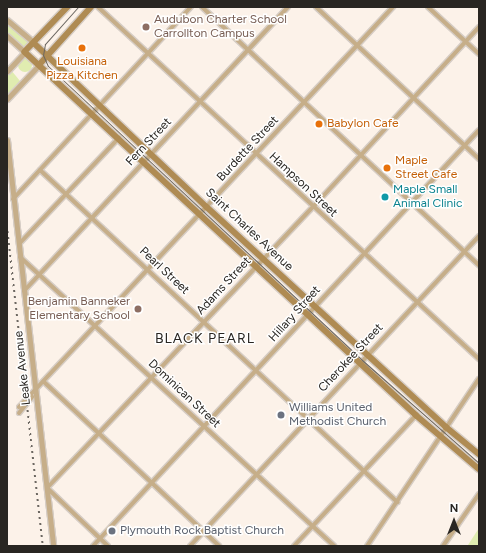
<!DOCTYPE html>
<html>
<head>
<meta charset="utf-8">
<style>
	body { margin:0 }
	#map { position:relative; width:486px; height:553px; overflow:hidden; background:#fcf2e9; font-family:Figtree,sans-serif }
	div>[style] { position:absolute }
	.green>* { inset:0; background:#e0ecb0 }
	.round { border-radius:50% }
	.roads { filter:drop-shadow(1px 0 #d6cdc5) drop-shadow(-1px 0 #d6cdc5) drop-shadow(0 1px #d6cdc5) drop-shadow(0 -1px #d6cdc5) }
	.minor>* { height:4px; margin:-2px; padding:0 2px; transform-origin:2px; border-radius:2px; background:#c6ae89 }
	.tertiary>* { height:5px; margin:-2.5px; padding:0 2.5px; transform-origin:2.5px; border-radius:2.5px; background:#c6ae89 }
	.secondary>* { height:5.5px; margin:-2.75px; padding:0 2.75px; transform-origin:2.75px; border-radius:2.75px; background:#af8b53 }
	.tram>* { height:1px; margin:-0.5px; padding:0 0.5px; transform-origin:0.5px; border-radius:0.5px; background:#6c6761 }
	.rail>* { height:1.5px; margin-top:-0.75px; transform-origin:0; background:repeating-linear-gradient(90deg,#6c6761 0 2px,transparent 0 6px) }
	.dots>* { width:11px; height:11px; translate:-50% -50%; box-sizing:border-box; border:2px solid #fff; border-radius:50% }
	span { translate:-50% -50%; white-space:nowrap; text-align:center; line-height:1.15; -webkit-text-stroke:3px #fff; paint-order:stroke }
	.education-label { font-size:12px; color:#785e54 }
	.left { translate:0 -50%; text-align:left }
	.right { translate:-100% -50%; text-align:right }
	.food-label { font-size:12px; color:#c56008 }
	.street-label { font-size:12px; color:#292622 }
	.culture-label { font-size:12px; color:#0d838f }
	.worship-label { font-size:12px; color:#5b616d }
	.quarter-label { font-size:14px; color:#292622; letter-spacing:1px }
	.frame { position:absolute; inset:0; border:8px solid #292622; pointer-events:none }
	.north { position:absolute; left:434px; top:501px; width:40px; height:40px; -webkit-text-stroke:3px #fff; paint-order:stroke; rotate:0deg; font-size:11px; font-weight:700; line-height:16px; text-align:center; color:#292622 }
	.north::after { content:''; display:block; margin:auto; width:14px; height:18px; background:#292622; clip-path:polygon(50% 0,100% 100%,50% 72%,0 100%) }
</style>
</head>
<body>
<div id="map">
	<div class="green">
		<div style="clip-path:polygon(7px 22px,31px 42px,24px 50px,7px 35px)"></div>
		<div class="round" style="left:18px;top:58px;width:14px;height:14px"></div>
		<div style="clip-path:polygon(11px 70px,20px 81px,7px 95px,7px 74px)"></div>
		<div style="clip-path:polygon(479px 528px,479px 546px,469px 546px,468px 545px)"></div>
	</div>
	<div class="roads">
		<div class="minor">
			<div style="left:98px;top:7px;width:519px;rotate:42.73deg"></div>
			<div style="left:202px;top:7px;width:379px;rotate:43deg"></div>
			<div style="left:316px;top:7px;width:223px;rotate:43deg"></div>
			<div style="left:428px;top:7px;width:69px;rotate:42.7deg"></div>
			<div style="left:40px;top:170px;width:488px;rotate:42.9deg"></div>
			<div style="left:13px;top:199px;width:262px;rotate:-47.2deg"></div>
			<div style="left:19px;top:244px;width:146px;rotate:-46.7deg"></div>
			<div style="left:20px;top:257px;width:427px;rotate:42.6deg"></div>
			<div style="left:24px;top:291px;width:388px;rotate:-47.1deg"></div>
			<div style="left:44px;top:382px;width:240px;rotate:43.1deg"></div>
			<div style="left:19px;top:407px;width:548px;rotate:-46.92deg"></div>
			<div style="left:19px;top:413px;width:21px;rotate:-51deg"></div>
			<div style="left:93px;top:546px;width:567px;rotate:-47.14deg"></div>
			<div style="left:108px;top:546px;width:84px;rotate:-136.4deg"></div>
			<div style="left:47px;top:488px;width:387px;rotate:-46.6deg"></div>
			<div style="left:313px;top:207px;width:245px;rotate:-47.3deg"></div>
			<div style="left:190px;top:546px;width:424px;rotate:-47deg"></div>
			<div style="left:294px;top:546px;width:179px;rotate:-47deg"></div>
			<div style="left:367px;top:546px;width:201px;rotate:-56.2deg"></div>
			<div style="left:443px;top:546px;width:63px;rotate:-55.3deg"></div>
		</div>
		<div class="tertiary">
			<div style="left:7px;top:20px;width:35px;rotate:40deg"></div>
			<div style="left:7px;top:36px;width:24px;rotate:42deg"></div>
			<div style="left:25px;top:52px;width:26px;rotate:133deg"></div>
			<div style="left:7px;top:99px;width:47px;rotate:-46.7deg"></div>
			<div style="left:7px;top:140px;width:409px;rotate:83.5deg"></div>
		</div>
		<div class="secondary">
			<div style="left:68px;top:7px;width:62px;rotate:133.7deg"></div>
			<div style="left:25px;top:52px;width:534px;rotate:42.87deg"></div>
			<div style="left:416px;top:415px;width:83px;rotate:40.6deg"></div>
			<div style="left:34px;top:43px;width:238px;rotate:43.5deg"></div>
			<div style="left:207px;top:207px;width:325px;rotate:42.6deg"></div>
			<div style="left:446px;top:427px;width:43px;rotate:39.3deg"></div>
			<div style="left:39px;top:65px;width:78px;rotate:-48.1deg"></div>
		</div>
	</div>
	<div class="tram">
		<div style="left:78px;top:7px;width:50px;rotate:131.7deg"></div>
		<div style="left:45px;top:44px;width:11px;rotate:100deg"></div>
		<div style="left:43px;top:55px;width:12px;rotate:66deg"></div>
		<div style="left:48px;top:66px;width:430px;rotate:43.1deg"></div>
		<div style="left:362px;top:360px;width:156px;rotate:41.4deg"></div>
	</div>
	<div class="rail">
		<div style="left:7px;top:225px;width:323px;rotate:83.6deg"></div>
	</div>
	<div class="dots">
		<div style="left:146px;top:27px;background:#8d6e63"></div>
		<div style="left:82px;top:48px;background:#e8710a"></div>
		<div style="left:319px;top:124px;background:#e8710a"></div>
		<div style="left:387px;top:168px;background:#e8710a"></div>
		<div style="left:385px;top:197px;background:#0f9aa8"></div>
		<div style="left:138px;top:309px;background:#8d6e63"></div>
		<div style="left:281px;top:415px;background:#6b7280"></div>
		<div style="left:112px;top:531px;background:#6b7280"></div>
	</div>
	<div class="education-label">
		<span class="left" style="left:154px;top:27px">Audubon Charter School<br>Carrollton Campus</span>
		<span class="right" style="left:130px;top:309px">Benjamin Banneker<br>Elementary School</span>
	</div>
	<div class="food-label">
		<span style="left:82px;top:69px">Louisiana<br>Pizza Kitchen</span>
		<span class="left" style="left:327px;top:124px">Babylon Cafe</span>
		<span class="left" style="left:395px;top:168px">Maple<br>Street Cafe</span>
	</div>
	<div class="street-label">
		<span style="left:149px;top:142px;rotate:-47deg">Fern Street</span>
		<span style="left:248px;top:149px;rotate:-47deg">Burdette Street</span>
		<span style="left:303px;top:185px;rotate:43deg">Hampson Street</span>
		<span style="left:249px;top:230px;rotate:43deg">Saint Charles Avenue</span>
		<span style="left:164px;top:271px;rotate:43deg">Pearl Street</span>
		<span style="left:224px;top:286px;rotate:-47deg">Adams Street</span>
		<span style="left:295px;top:314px;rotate:-48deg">Hillary Street</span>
		<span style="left:351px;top:358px;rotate:-47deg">Cherokee Street</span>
		<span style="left:23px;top:368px;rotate:-96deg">Leake Avenue</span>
		<span style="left:184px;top:394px;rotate:43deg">Dominican Street</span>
	</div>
	<div class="culture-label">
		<span class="left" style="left:393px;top:197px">Maple Small<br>Animal Clinic</span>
	</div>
	<div class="worship-label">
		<span class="left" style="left:289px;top:415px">Williams United<br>Methodist Church</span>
		<span class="left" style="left:120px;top:531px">Plymouth Rock Baptist Church</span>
	</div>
	<div class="quarter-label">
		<span style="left:205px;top:339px">BLACK PEARL</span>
	</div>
	<div class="frame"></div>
	<div class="north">N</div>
</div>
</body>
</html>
